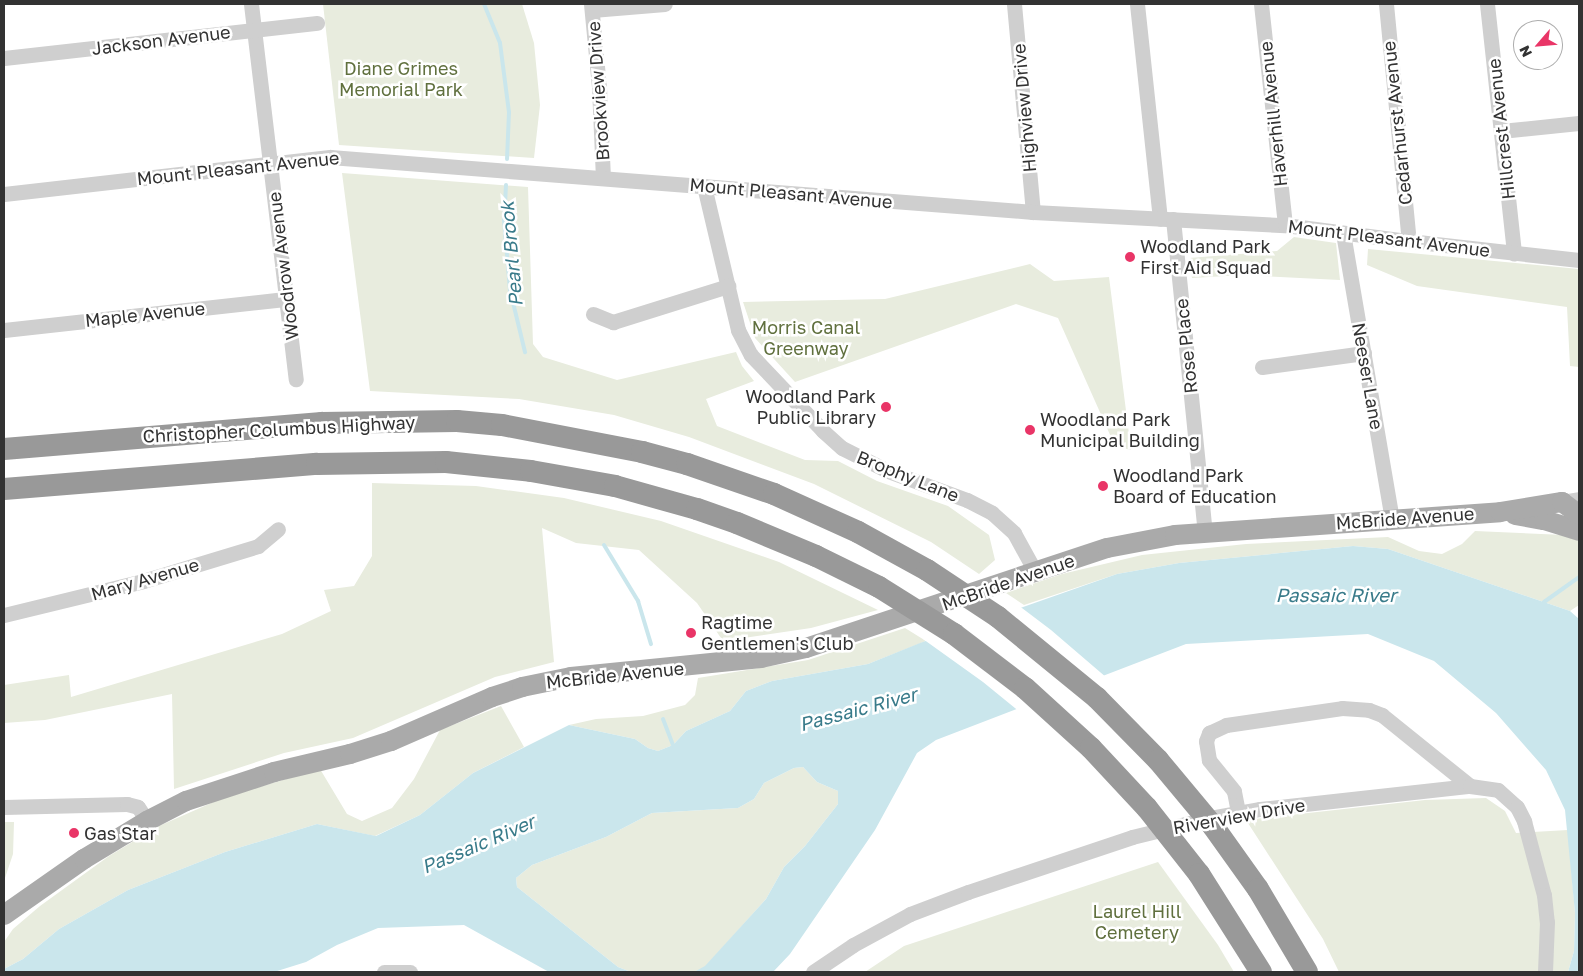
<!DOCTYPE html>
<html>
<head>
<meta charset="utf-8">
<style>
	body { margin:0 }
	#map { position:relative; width:1583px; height:976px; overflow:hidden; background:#fff; font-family:"Golos Text",sans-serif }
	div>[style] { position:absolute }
	.green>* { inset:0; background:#e8ecde }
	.water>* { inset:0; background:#cae6ec }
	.pier>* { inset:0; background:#fff }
	.stream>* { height:4px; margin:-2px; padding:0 2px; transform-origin:2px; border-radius:2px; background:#cae6ec }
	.minor>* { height:15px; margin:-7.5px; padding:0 7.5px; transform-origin:7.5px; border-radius:7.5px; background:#cfcfcf }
	.major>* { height:20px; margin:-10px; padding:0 10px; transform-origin:10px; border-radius:10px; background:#aaa }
	.highway>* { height:22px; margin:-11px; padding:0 11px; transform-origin:11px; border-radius:11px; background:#999 }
	.dots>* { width:14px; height:14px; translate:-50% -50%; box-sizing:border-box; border:2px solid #fff; border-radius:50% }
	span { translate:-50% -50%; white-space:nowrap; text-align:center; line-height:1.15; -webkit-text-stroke:5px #fff; paint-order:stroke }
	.street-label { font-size:18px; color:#323232 }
	.park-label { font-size:18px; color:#60703e }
	.poi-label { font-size:18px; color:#323232 }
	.left { translate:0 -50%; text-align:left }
	.right { translate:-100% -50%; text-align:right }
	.water-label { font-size:19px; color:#397b8a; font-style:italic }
	.frame { position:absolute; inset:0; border:5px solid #323232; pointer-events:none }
	.north { position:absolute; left:1513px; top:20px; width:50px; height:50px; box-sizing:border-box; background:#fff; border:1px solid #adadad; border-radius:50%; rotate:243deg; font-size:14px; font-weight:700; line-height:20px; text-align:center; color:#323232 }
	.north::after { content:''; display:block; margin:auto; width:18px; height:22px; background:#e93567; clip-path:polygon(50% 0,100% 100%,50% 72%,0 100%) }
</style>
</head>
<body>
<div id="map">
	<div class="green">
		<div style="clip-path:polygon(323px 4px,522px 4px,534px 43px,540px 105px,534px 158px,339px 145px)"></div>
		<div style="clip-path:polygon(342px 173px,528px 187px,533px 344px,543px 357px,617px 380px,736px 352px,742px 366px,754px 381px,706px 399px,717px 426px,805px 460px,838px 461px,877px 481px,948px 506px,989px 535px,995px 560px,979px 574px,931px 542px,814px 484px,689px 437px,614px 415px,519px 399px,370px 391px)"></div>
		<div style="clip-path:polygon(1294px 237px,1336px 243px,1340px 280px,1243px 275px,1192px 278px,1189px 258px,1277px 251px)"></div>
		<div style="clip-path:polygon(1368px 249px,1579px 269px,1579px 367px,1570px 366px,1567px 307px,1417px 286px,1367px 265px)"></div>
		<div style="clip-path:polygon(1030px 264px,1054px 281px,1109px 277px,1131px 450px,1115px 446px,1058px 318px,1016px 304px,795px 382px,755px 338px,743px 302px,885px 299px)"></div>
		<div style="clip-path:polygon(372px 483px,476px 486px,564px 498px,661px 521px,779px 562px,878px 610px,811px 628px,723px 641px,697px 603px,639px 550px,576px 543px,542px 528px,554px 662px,495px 677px,353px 738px,284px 753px,174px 789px,172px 694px,45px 720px,4px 723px,4px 685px,69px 675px,71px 697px,282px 634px,331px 611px,324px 590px,354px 586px,372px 556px)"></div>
		<div style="clip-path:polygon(1475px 531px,1564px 535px,1579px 541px,1579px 605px,1570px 611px,1388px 549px,1353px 546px,1179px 563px,1117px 574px,1024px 605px,1006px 593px,1062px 574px,1142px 555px,1246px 544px,1388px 537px,1419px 551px,1442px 554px,1462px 544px)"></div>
		<div style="clip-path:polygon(905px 628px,926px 641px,868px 664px,772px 681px,746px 691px,730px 711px,686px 731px,673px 745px,658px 751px,648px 748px,635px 739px,569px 725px,596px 719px,643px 716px,685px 705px,695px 695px,698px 678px,808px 660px)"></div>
		<div style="clip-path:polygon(501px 706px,524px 747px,473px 773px,420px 815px,375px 836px,317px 824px,225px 852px,128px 890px,59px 929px,23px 959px,4px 969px,4px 942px,13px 929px,40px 906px,109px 856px,159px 826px,225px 797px,320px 769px,347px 814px,362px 821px,392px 808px,414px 779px,440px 730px)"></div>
		<div style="clip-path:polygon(803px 767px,817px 782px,838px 791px,838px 804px,805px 846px,784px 867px,766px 899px,705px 967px,694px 972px,631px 972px,618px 967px,517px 887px,516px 878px,532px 865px,606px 837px,652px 813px,738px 808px,754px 799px,764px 783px,794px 768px)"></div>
		<div style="clip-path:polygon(1486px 798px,1505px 811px,1516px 833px,1568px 830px,1575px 913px,1574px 951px,1568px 972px,1339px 972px,1323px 939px,1246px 820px,1425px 800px)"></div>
		<div style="clip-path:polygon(4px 822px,14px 822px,13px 854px,4px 881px)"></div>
		<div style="clip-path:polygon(1158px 862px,1218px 945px,1234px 972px,865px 972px,904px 946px)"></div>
	</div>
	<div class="water">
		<div style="clip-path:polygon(1353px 546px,1388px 549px,1570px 611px,1579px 619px,1579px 972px,1568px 972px,1574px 951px,1575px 913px,1565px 810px,1546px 770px,1496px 713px,1434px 661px,1368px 634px,1186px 644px,936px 740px,917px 753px,875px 830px,790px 954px,773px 972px,694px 972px,705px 966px,766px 899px,784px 867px,805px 846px,838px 804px,838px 791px,817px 782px,803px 767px,794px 768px,764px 783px,754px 799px,738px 808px,652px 813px,606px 837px,532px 865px,516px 878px,517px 887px,618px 967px,631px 972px,549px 972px,464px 925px,378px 928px,337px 945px,306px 962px,274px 972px,4px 972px,4px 969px,23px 959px,59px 929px,128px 890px,225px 852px,317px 824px,376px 836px,420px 815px,473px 773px,569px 725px,635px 739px,648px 748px,658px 751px,673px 745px,686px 731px,730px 711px,746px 691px,772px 681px,868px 664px,920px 643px,1117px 574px,1179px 563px)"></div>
	</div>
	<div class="pier">
		<div style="clip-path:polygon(1018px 605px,1051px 630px,1107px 678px,1020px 712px,983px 682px,923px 639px)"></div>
	</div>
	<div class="stream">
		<div style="left:484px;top:4px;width:42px;rotate:67.7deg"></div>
		<div style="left:500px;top:43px;width:70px;rotate:82.6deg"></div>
		<div style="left:509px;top:112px;width:47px;rotate:92.4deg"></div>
		<div style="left:506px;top:185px;width:35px;rotate:93deg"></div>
		<div style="left:504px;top:220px;width:70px;rotate:85.1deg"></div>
		<div style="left:510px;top:290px;width:64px;rotate:76.4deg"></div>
		<div style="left:604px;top:545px;width:66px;rotate:58.7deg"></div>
		<div style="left:638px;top:601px;width:45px;rotate:73.2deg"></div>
		<div style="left:1544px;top:602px;width:43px;rotate:-35.5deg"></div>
		<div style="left:663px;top:719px;width:28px;rotate:69deg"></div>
	</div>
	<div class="minor">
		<div style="left:251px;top:4px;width:378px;rotate:83.2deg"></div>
		<div style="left:591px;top:4px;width:83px;rotate:84.5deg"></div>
		<div style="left:599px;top:87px;width:91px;rotate:87.5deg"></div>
		<div style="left:1014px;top:4px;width:209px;rotate:84.8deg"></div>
		<div style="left:1137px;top:4px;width:216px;rotate:83.9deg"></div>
		<div style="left:1261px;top:4px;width:222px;rotate:83.8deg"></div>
		<div style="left:1386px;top:4px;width:238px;rotate:84.5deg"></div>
		<div style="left:1487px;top:4px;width:251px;rotate:83.8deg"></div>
		<div style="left:592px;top:10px;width:73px;rotate:-4.7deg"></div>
		<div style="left:4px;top:58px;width:315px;rotate:-6.4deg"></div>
		<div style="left:1501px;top:131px;width:78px;rotate:-5.9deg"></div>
		<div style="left:704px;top:186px;width:148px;rotate:76.7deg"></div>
		<div style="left:738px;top:330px;width:28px;rotate:63deg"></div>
		<div style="left:751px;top:355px;width:105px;rotate:46.5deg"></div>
		<div style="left:823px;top:431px;width:25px;rotate:42deg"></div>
		<div style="left:842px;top:448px;width:51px;rotate:26.6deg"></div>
		<div style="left:888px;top:471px;width:84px;rotate:20.2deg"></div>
		<div style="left:967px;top:500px;width:28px;rotate:27deg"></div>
		<div style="left:992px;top:513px;width:30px;rotate:42deg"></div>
		<div style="left:1014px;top:533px;width:46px;rotate:61.2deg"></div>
		<div style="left:4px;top:194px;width:328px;rotate:-6.5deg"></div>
		<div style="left:330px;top:157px;width:705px;rotate:4.47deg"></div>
		<div style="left:1033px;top:212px;width:252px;rotate:3deg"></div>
		<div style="left:1285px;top:225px;width:125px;rotate:7.4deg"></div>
		<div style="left:1409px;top:241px;width:171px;rotate:6.4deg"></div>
		<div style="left:1173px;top:219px;width:315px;rotate:84.2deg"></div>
		<div style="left:1343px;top:233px;width:290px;rotate:80.3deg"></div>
		<div style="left:593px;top:314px;width:22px;rotate:22deg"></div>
		<div style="left:613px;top:322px;width:121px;rotate:-17.4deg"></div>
		<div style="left:4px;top:330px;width:285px;rotate:-6.3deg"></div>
		<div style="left:1262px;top:367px;width:103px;rotate:-7.8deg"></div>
		<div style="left:1562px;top:502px;width:17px;rotate:-10deg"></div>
		<div style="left:4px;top:615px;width:143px;rotate:-13.7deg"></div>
		<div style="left:143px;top:581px;width:120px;rotate:-16.9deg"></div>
		<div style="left:258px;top:546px;width:26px;rotate:-40deg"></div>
		<div style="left:4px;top:807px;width:123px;rotate:-1.4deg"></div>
		<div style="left:127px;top:804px;width:11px;rotate:15deg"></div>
		<div style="left:138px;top:807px;width:17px;rotate:57deg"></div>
		<div style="left:1238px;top:812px;width:21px;rotate:-101deg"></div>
		<div style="left:1234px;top:791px;width:40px;rotate:-129deg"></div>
		<div style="left:1209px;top:760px;width:19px;rotate:-99deg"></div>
		<div style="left:1206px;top:741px;width:9px;rotate:-69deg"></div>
		<div style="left:1209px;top:733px;width:19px;rotate:-25deg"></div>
		<div style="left:1226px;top:725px;width:117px;rotate:-8.3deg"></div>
		<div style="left:1342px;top:708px;width:27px;rotate:4deg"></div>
		<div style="left:1369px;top:710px;width:14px;rotate:21deg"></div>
		<div style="left:1382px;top:715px;width:113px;rotate:38.9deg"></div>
		<div style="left:384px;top:972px;width:26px"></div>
		<div style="left:813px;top:972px;width:48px;rotate:-34deg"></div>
		<div style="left:853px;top:945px;width:65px;rotate:-28.5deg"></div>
		<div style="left:910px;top:914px;width:62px;rotate:-20.8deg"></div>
		<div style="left:968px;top:892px;width:173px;rotate:-18.5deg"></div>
		<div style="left:1132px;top:837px;width:80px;rotate:-13.7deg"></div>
		<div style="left:1210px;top:818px;width:51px;rotate:-10.2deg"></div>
		<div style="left:1260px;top:809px;width:211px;rotate:-6.3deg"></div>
		<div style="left:1470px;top:786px;width:28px;rotate:8deg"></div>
		<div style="left:1498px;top:790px;width:25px;rotate:42deg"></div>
		<div style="left:1517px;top:807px;width:16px;rotate:63deg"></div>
		<div style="left:1524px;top:821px;width:77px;rotate:74.9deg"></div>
		<div style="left:1544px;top:895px;width:27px;rotate:84deg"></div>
		<div style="left:1547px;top:922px;width:50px;rotate:92.3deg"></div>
	</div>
	<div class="major">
		<div style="left:1515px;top:515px;width:29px;rotate:10deg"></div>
		<div style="left:1544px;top:520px;width:37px;rotate:17deg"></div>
		<div style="left:4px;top:915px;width:98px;rotate:-35deg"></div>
		<div style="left:84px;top:859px;width:74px;rotate:-31.1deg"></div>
		<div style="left:147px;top:821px;width:44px;rotate:-27.1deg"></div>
		<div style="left:186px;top:801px;width:93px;rotate:-18.2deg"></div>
		<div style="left:274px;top:772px;width:78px;rotate:-13.3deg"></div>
		<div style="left:350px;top:754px;width:43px;rotate:-17.6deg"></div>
		<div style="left:391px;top:741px;width:110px;rotate:-23.5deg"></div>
		<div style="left:492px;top:697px;width:32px;rotate:-18deg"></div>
		<div style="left:522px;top:687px;width:50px;rotate:-11.5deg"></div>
		<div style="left:571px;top:677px;width:191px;rotate:-5.7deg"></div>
		<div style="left:761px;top:658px;width:46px;rotate:-12.5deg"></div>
		<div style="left:806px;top:648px;width:317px;rotate:-18.4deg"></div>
		<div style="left:1107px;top:548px;width:69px;rotate:-10.8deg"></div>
		<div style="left:1175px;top:535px;width:326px;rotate:-4deg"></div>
		<div style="left:1500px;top:512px;width:63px;rotate:-9.2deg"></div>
		<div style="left:1562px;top:502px;width:21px;rotate:37deg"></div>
	</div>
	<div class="highway">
		<div style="left:4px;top:449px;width:319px;rotate:-4.7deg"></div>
		<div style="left:322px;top:423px;width:135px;rotate:-0.8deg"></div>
		<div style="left:457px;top:421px;width:45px;rotate:5.1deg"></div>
		<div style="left:502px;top:425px;width:143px;rotate:10.9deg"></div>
		<div style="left:642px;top:452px;width:47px;rotate:14.9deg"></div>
		<div style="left:687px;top:464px;width:92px;rotate:19deg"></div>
		<div style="left:774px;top:494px;width:92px;rotate:24.3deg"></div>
		<div style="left:858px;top:532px;width:79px;rotate:28.8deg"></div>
		<div style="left:927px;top:570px;width:85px;rotate:33.5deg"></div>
		<div style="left:998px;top:617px;width:128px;rotate:39.3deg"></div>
		<div style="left:1097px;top:698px;width:87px;rotate:45.5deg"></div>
		<div style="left:1158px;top:760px;width:86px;rotate:50.2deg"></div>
		<div style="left:1213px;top:826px;width:77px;rotate:54.5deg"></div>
		<div style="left:1258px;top:889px;width:96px;rotate:59.4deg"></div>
		<div style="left:4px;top:489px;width:314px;rotate:-4.6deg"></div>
		<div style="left:317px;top:464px;width:129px;rotate:-0.9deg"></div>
		<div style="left:446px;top:462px;width:85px;rotate:6deg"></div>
		<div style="left:531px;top:471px;width:85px;rotate:10.1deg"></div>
		<div style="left:615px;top:486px;width:85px;rotate:15.7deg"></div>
		<div style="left:697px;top:509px;width:42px;rotate:19.3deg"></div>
		<div style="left:737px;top:523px;width:86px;rotate:22.7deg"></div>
		<div style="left:816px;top:556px;width:70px;rotate:26.2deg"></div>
		<div style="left:879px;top:587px;width:89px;rotate:32.1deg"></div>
		<div style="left:954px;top:634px;width:89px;rotate:37.3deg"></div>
		<div style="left:1025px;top:688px;width:89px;rotate:42.3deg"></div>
		<div style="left:1091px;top:748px;width:82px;rotate:47deg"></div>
		<div style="left:1147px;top:808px;width:84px;rotate:51.8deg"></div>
		<div style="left:1199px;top:874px;width:116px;rotate:57.7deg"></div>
	</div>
	<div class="dots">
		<div style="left:1130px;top:257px;background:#e93567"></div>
		<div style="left:886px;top:407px;background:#e93567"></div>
		<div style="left:1030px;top:430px;background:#e93567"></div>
		<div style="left:1103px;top:486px;background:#e93567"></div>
		<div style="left:691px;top:633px;background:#e93567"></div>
		<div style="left:74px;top:833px;background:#e93567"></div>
	</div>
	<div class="street-label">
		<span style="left:161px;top:40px;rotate:-7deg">Jackson Avenue</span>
		<span style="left:598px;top:91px;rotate:-94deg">Brookview Drive</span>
		<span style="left:1024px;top:108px;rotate:-95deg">Highview Drive</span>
		<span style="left:1273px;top:114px;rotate:-96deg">Haverhill Avenue</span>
		<span style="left:1397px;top:123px;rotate:-96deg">Cedarhurst Avenue</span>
		<span style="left:1501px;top:129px;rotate:-96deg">Hillcrest Avenue</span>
		<span style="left:238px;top:168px;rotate:-6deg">Mount Pleasant Avenue</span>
		<span style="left:791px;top:193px;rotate:5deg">Mount Pleasant Avenue</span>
		<span style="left:1389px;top:238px;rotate:7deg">Mount Pleasant Avenue</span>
		<span style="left:283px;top:266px;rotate:-97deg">Woodrow Avenue</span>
		<span style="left:145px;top:314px;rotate:-6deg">Maple Avenue</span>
		<span style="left:1186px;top:346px;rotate:-96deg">Rose Place</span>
		<span style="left:1368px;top:376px;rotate:80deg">Neeser Lane</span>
		<span style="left:279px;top:429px;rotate:-3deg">Christopher Columbus Highway</span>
		<span style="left:908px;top:476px;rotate:22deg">Brophy Lane</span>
		<span style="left:1405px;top:518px;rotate:-4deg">McBride Avenue</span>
		<span style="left:145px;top:579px;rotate:-16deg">Mary Avenue</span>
		<span style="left:1008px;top:582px;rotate:-19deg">McBride Avenue</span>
		<span style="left:615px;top:675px;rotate:-6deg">McBride Avenue</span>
		<span style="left:1239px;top:816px;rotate:-10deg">Riverview Drive</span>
	</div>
	<div class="park-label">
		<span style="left:401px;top:79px">Diane Grimes<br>Memorial Park</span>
		<span style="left:806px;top:338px">Morris Canal<br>Greenway</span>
		<span style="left:1137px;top:922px">Laurel Hill<br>Cemetery</span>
	</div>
	<div class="poi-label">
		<span class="left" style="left:1140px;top:257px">Woodland Park<br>First Aid Squad</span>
		<span class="right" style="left:876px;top:407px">Woodland Park<br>Public Library</span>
		<span class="left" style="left:1040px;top:430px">Woodland Park<br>Municipal Building</span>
		<span class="left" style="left:1113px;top:486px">Woodland Park<br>Board of Education</span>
		<span class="left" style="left:701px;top:633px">Ragtime<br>Gentlemen's Club</span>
		<span class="left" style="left:84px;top:833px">Gas Star</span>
	</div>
	<div class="water-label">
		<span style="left:511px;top:254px;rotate:-95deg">Pearl Brook</span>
		<span style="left:1336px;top:595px">Passaic River</span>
		<span style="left:858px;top:709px;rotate:-15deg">Passaic River</span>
		<span style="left:478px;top:844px;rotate:-23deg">Passaic River</span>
	</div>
	<div class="frame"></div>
	<div class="north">N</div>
</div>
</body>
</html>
